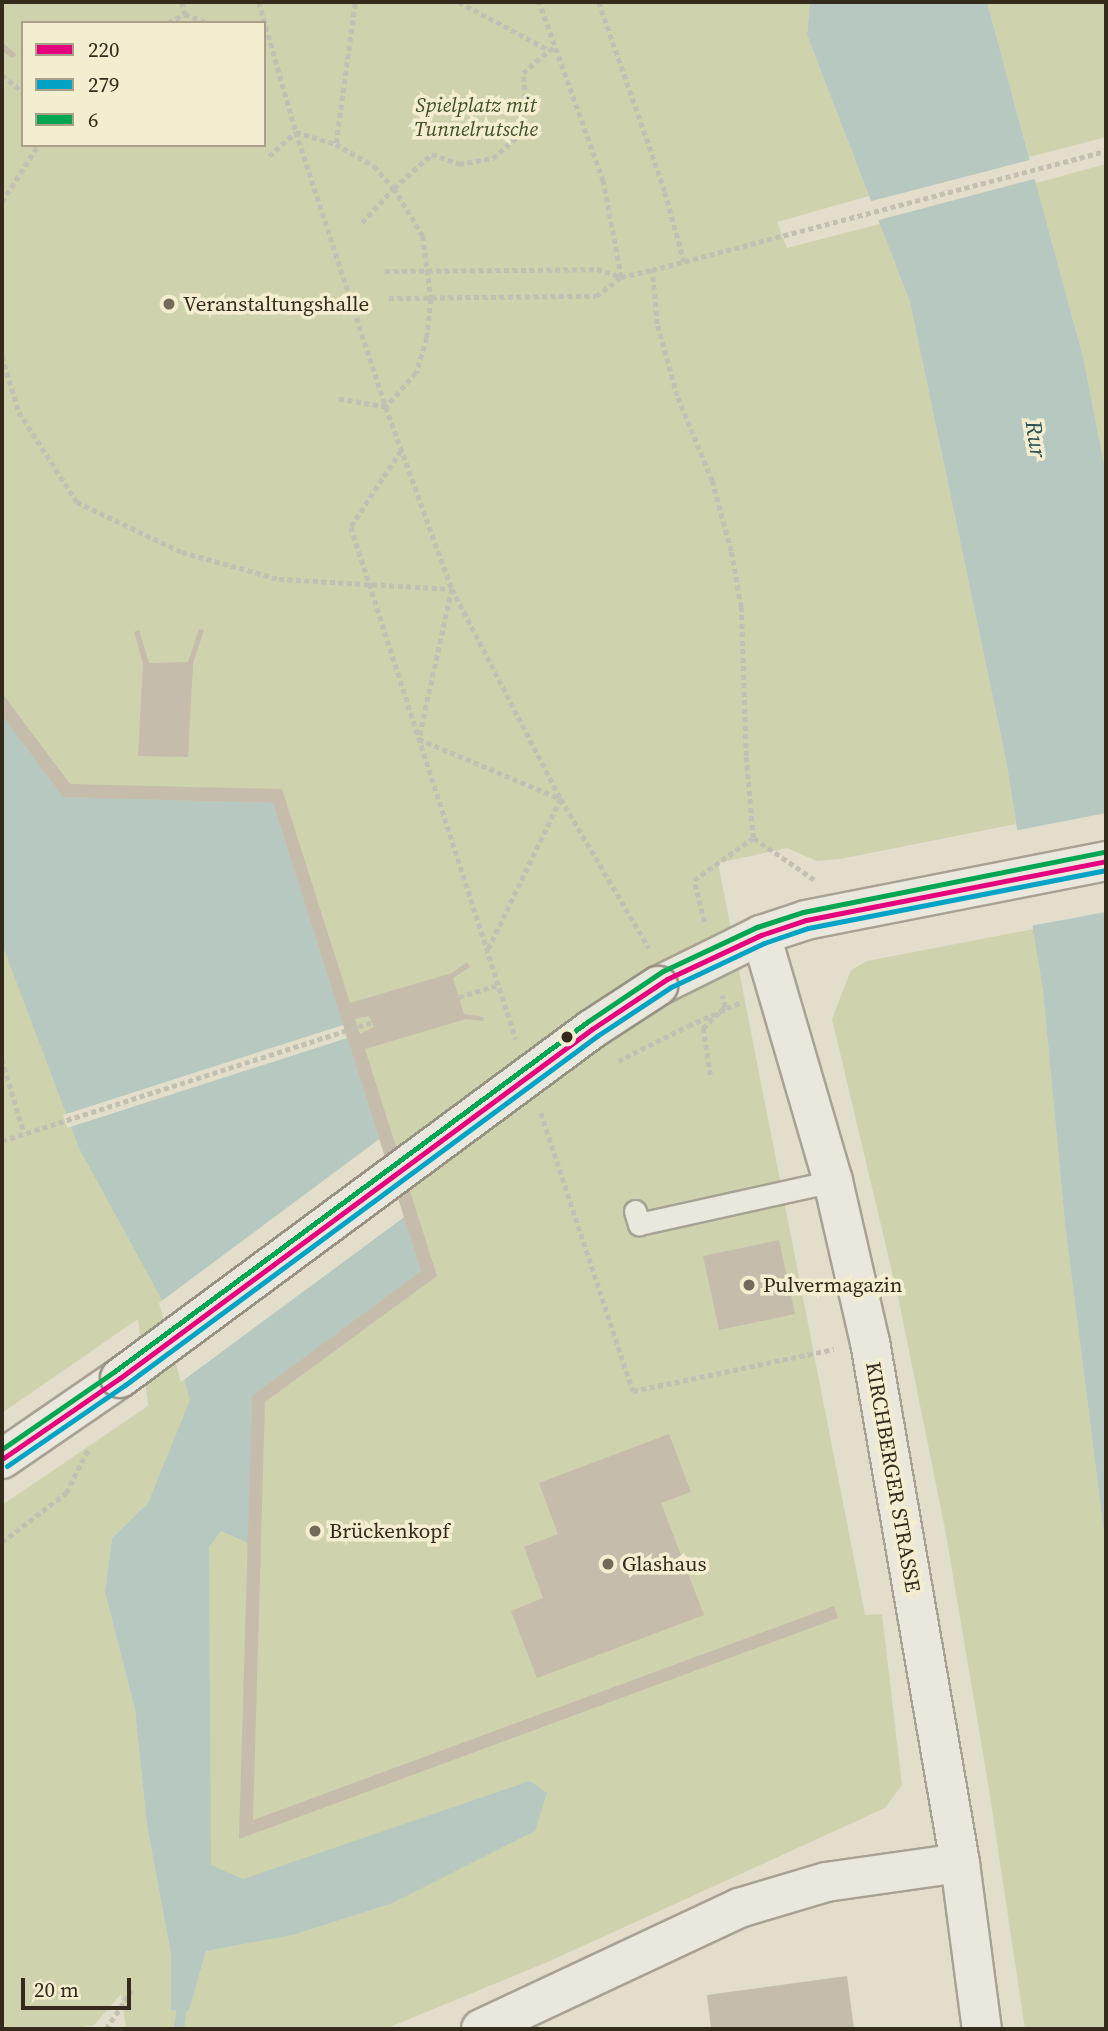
<!DOCTYPE html>
<html>
<head>
<meta charset="utf-8">
<style>
	body { margin:0 }
	#map { position:relative; width:1108px; height:2031px; overflow:hidden; background:#e2decb; font-family:"Source Serif 4",serif }
	div>[style] { position:absolute }
	.green>* { inset:0; background:#ced3ad }
	.water>* { inset:0; background:#b6c8bf }
	.pier>* { inset:0; background:#e2decb }
	.stream>* { height:10px; margin:-5px; padding:0 5px; transform-origin:5px; border-radius:5px; background:#b6c8bf }
	.building>* { inset:0; background:#c5bcac }
	.path>* { height:4.5px; margin-top:-2.25px; transform-origin:0; background:repeating-linear-gradient(90deg,#c2bfb3 0 5px,transparent 0 8.5px) }
	.roads { filter:drop-shadow(2px 0 #a7a294) drop-shadow(-2px 0 #a7a294) drop-shadow(0 2px #a7a294) drop-shadow(0 -2px #a7a294) }
	.service>* { height:21px; margin:-10.5px; padding:0 10.5px; transform-origin:10.5px; border-radius:10.5px; background:#eae7dc }
	.minor>* { height:38px; margin:-19px; padding:0 19px; transform-origin:19px; border-radius:19px; background:#eae7dc }
	.secondary>* { height:38px; margin:-19px; padding:0 19px; transform-origin:19px; border-radius:19px; background:#eae7dc }
	.path-bridge>* { height:4.5px; margin-top:-2.25px; transform-origin:0; background:repeating-linear-gradient(90deg,#c2bfb3 0 5px,transparent 0 8.5px) }
	.bridges { filter:drop-shadow(2px 0 #979284) drop-shadow(-2px 0 #979284) drop-shadow(0 2px #979284) drop-shadow(0 -2px #979284) }
	.secondary-bridge>* { height:38px; margin:-19px; padding:0 19px; transform-origin:19px; border-radius:19px; background:#eae7dc }
	.bus-1>* { height:5px; margin:-2.5px; padding:0 2.5px; transform-origin:2.5px; border-radius:2.5px; background:#e5007d }
	.bus-2>* { height:5px; margin:-2.5px; padding:0 2.5px; transform-origin:2.5px; border-radius:2.5px; background:#03a3c5 }
	.bus-3>* { height:5px; margin:-2.5px; padding:0 2.5px; transform-origin:2.5px; border-radius:2.5px; background:#00a651 }
	.dots>* { width:19px; height:19px; translate:-50% -50%; box-sizing:border-box; border:4px solid #f4eed0; border-radius:50% }
	span { translate:-50% -50%; white-space:nowrap; text-align:center; line-height:1.15; -webkit-text-stroke:7px #f4eed0; paint-order:stroke }
	.park-label { font-size:21px; color:#415124; font-style:italic }
	.poi-label { font-size:21px; color:#352b1d }
	.left { translate:0 -50%; text-align:left }
	.street-label { font-size:21px; color:#352b1d }
	.water-label { font-size:23px; color:#2c5254; font-style:italic }
	.frame { position:absolute; inset:0; border:4px solid #352b1d; pointer-events:none }
	.legend { position:absolute; left:21px; top:21px; width:245px; height:126px; box-sizing:border-box; background:#f4eed0; border:2px solid #a8a088; margin:0; padding:9px 12px; list-style:none; font-size:21px; color:#352b1d }
	.legend li { display:flex; align-items:center; gap:14px; height:35px }
	.legend b { width:35px; border:2px solid #a8a088 }
	.scale { position:absolute; left:21px; top:1978px; width:110px; height:32px; box-sizing:border-box; border:4px solid #352b1d; border-top:0; padding-left:9px; font-size:21px; line-height:24px; white-space:nowrap; color:#352b1d; -webkit-text-stroke:5px #f4eed0; paint-order:stroke }
</style>
</head>
<body>
<div id="map">
	<div class="green">
		<div style="clip-path:polygon(evenodd,2px 2px,810px 2px,807px 35px,869px 196px,777px 222px,787px 248px,880px 224px,910px 302px,1006px 760px,1016px 824px,840px 859px,817px 861px,787px 848px,718px 863px,865px 1615px,882px 1614px,902px 1785px,885px 1808px,550px 1961px,385px 2029px,126px 2029px,121px 1994px,94px 2025px,71px 2029px,2px 2029px,2px 1505px,148px 1406px,138px 1319px,2px 1413px,2px 2px,23px 23px,264px 23px,264px 145px,23px 145px,23px 23px,2px 2px,156px 1486px,202px 1905px,390px 1904px,293px 1935px,206px 1951px,189px 2011px,171px 2009px,171px 1954px,147px 1826px,135px 1710px,105px 1592px,112px 1538px,148px 1503px,156px 1486px)"></div>
		<div style="clip-path:polygon(987px 2px,1106px 2px,1106px 137px,1029px 157px)"></div>
		<div style="clip-path:polygon(1106px 164px,1106px 474px,1083px 357px,1036px 183px)"></div>
		<div style="clip-path:polygon(1034px 929px,1043px 991px,1065px 1224px,1106px 1549px,1106px 2029px,1025px 2029px,988px 1783px,945px 1529px,899px 1301px,832px 1019px,851px 970px,867px 961px)"></div>
	</div>
	<div class="water">
		<div style="clip-path:polygon(810px 2px,987px 2px,1083px 357px,1106px 474px,1106px 1549px,1065px 1224px,1043px 991px,1006px 760px,910px 302px,807px 35px)"></div>
		<div style="clip-path:polygon(2px 715px,63px 797px,273px 803px,421px 1271px,252px 1396px,248px 1543px,221px 1531px,209px 1547px,211px 1865px,243px 1879px,530px 1781px,547px 1793px,535px 1831px,390px 1904px,293px 1935px,206px 1951px,189px 2011px,171px 2010px,171px 1954px,147px 1826px,135px 1710px,105px 1592px,112px 1538px,148px 1503px,190px 1400px,162px 1300px,79px 1148px,2px 944px)"></div>
	</div>
	<div class="pier">
		<div style="clip-path:polygon(1033px 159px,1038px 178px,875px 221px,868px 202px)"></div>
		<div style="clip-path:polygon(1106px 813px,1106px 912px,1030px 926px,1014px 831px)"></div>
		<div style="clip-path:polygon(343px 1025px,347px 1038px,67px 1128px,63px 1115px)"></div>
		<div style="clip-path:polygon(382px 1137px,407px 1215px,181px 1382px,159px 1303px)"></div>
	</div>
	<div class="stream">
		<div style="left:179px;top:2029px;width:30px;rotate:-82deg"></div>
	</div>
	<div class="building">
		<div style="clip-path:polygon(2px 42px,17px 55px,12px 58px,2px 51px)"></div>
		<div style="clip-path:polygon(199px 629px,204px 630px,193px 664px,188px 757px,138px 756px,143px 663px,134px 632px,139px 630px,149px 663px,188px 662px)"></div>
		<div style="clip-path:polygon(evenodd,2px 693px,70px 784px,282px 789px,350px 1003px,452px 973px,467px 962px,470px 967px,453px 978px,464px 1014px,484px 1017px,483px 1021px,466px 1019px,365px 1049px,437px 1276px,265px 1402px,253px 1820px,834px 1606px,838px 1618px,239px 1839px,252px 1396px,421px 1271px,273px 803px,63px 797px,2px 715px,2px 693px,369px 1016px,374px 1027px,360px 1034px,355px 1019px,369px 1016px)"></div>
		<div style="clip-path:polygon(779px 1240px,795px 1314px,719px 1330px,703px 1256px)"></div>
		<div style="clip-path:polygon(669px 1434px,691px 1492px,661px 1503px,704px 1615px,537px 1678px,511px 1611px,543px 1598px,524px 1547px,558px 1534px,539px 1483px)"></div>
		<div style="clip-path:polygon(847px 1976px,854px 2029px,711px 2029px,707px 1995px)"></div>
	</div>
	<div class="path">
		<div style="left:182px;top:2px;width:12px;rotate:76deg"></div>
		<div style="left:259px;top:2px;width:135px;rotate:74.1deg"></div>
		<div style="left:296px;top:132px;width:289px;rotate:71.9deg"></div>
		<div style="left:386px;top:407px;width:194px;rotate:70.1deg"></div>
		<div style="left:452px;top:589px;width:237px;rotate:62.6deg"></div>
		<div style="left:561px;top:799px;width:173px;rotate:59.4deg"></div>
		<div style="left:459px;top:2px;width:102px;rotate:28.1deg"></div>
		<div style="left:599px;top:2px;width:201px;rotate:70.8deg"></div>
		<div style="left:665px;top:192px;width:72px;rotate:74.6deg"></div>
		<div style="left:168px;top:23px;width:19px;rotate:-28deg"></div>
		<div style="left:185px;top:14px;width:25px;rotate:21deg"></div>
		<div style="left:2px;top:75px;width:27px;rotate:39deg"></div>
		<div style="left:336px;top:143px;width:142px;rotate:-82.3deg"></div>
		<div style="left:269px;top:156px;width:36px;rotate:-42deg"></div>
		<div style="left:296px;top:132px;width:42px;rotate:16.7deg"></div>
		<div style="left:336px;top:144px;width:44px;rotate:30.1deg"></div>
		<div style="left:374px;top:166px;width:30px;rotate:48deg"></div>
		<div style="left:394px;top:188px;width:56px;rotate:58.9deg"></div>
		<div style="left:423px;top:236px;width:64px;rotate:82.8deg"></div>
		<div style="left:431px;top:299px;width:39px;rotate:96deg"></div>
		<div style="left:427px;top:338px;width:37px;rotate:107deg"></div>
		<div style="left:416px;top:373px;width:45px;rotate:131.4deg"></div>
		<div style="left:386px;top:407px;width:49px;rotate:-170.5deg"></div>
		<div style="left:2px;top:202px;width:67px;rotate:-57.7deg"></div>
		<div style="left:362px;top:222px;width:47px;rotate:-46.7deg"></div>
		<div style="left:394px;top:188px;width:51px;rotate:-41.8deg"></div>
		<div style="left:432px;top:154px;width:29px;rotate:20deg"></div>
		<div style="left:459px;top:164px;width:35px;rotate:-10deg"></div>
		<div style="left:493px;top:158px;width:32px;rotate:-41deg"></div>
		<div style="left:517px;top:137px;width:31px;rotate:-73deg"></div>
		<div style="left:526px;top:107px;width:34px;rotate:-95deg"></div>
		<div style="left:523px;top:73px;width:35px;rotate:-41deg"></div>
		<div style="left:549px;top:50px;width:8px;rotate:-14deg"></div>
		<div style="left:385px;top:271px;width:212px;rotate:-0.5deg"></div>
		<div style="left:597px;top:269px;width:25px;rotate:18deg"></div>
		<div style="left:621px;top:277px;width:32px;rotate:-13deg"></div>
		<div style="left:389px;top:298px;width:207px;rotate:-0.6deg"></div>
		<div style="left:596px;top:296px;width:31px;rotate:-37deg"></div>
		<div style="left:621px;top:277px;width:98px;rotate:-100.6deg"></div>
		<div style="left:603px;top:181px;width:190px;rotate:-109.7deg"></div>
		<div style="left:2px;top:356px;width:59px;rotate:73.1deg"></div>
		<div style="left:19px;top:412px;width:107px;rotate:57.2deg"></div>
		<div style="left:77px;top:502px;width:116px;rotate:25.5deg"></div>
		<div style="left:182px;top:552px;width:101px;rotate:15.6deg"></div>
		<div style="left:279px;top:579px;width:173px;rotate:3.3deg"></div>
		<div style="left:452px;top:589px;width:154px;rotate:102.4deg"></div>
		<div style="left:419px;top:739px;width:154px;rotate:22.9deg"></div>
		<div style="left:561px;top:799px;width:168px;rotate:115.8deg"></div>
		<div style="left:401px;top:451px;width:91px;rotate:123.3deg"></div>
		<div style="left:351px;top:527px;width:538px;rotate:72.14deg"></div>
		<div style="left:814px;top:880px;width:74px;rotate:-145.5deg"></div>
		<div style="left:753px;top:838px;width:82px;rotate:-94.9deg"></div>
		<div style="left:746px;top:756px;width:149px;rotate:-91.9deg"></div>
		<div style="left:741px;top:607px;width:57px;rotate:-100.1deg"></div>
		<div style="left:731px;top:551px;width:73px;rotate:-105.2deg"></div>
		<div style="left:712px;top:481px;width:92px;rotate:-112.4deg"></div>
		<div style="left:677px;top:396px;width:75px;rotate:-105.5deg"></div>
		<div style="left:657px;top:324px;width:54px;rotate:-95.3deg"></div>
		<div style="left:652px;top:270px;width:469px;rotate:-14.7deg"></div>
		<div style="left:704px;top:922px;width:43px;rotate:-103.4deg"></div>
		<div style="left:694px;top:880px;width:72px;rotate:-35.4deg"></div>
		<div style="left:459px;top:997px;width:41px;rotate:-17.1deg"></div>
		<div style="left:688px;top:1026px;width:60px;rotate:-24.4deg"></div>
		<div style="left:2px;top:1059px;width:77px;rotate:73.4deg"></div>
		<div style="left:710px;top:1075px;width:48px;rotate:-98.5deg"></div>
		<div style="left:703px;top:1028px;width:30px;rotate:-44deg"></div>
		<div style="left:725px;top:1007px;width:12px;rotate:-104deg"></div>
		<div style="left:541px;top:1113px;width:293px;rotate:71.7deg"></div>
		<div style="left:633px;top:1391px;width:205px;rotate:-11.8deg"></div>
		<div style="left:2px;top:1141px;width:389px;rotate:-17.8deg"></div>
		<div style="left:2px;top:1542px;width:81px;rotate:-37.4deg"></div>
		<div style="left:66px;top:1493px;width:51px;rotate:-63.4deg"></div>
		<div style="left:106px;top:2029px;width:47px;rotate:-56.3deg"></div>
	</div>
	<div class="roads">
		<div class="service">
			<div style="left:635px;top:1211px;width:14px;rotate:73deg"></div>
			<div style="left:639px;top:1224px;width:199px;rotate:-12.5deg"></div>
		</div>
		<div class="minor">
			<div style="left:481px;top:2029px;width:285px;rotate:-25.1deg"></div>
			<div style="left:739px;top:1908px;width:91px;rotate:-16.6deg"></div>
			<div style="left:826px;top:1882px;width:135px;rotate:-8.1deg"></div>
		</div>
		<div class="secondary">
			<div style="left:761px;top:935px;width:256px;rotate:73.7deg"></div>
			<div style="left:833px;top:1181px;width:165px;rotate:77.1deg"></div>
			<div style="left:870px;top:1342px;width:529px;rotate:80.2deg"></div>
			<div style="left:960px;top:1863px;width:167px;rotate:82.5deg"></div>
			<div style="left:658px;top:986px;width:115px;rotate:-26.3deg"></div>
			<div style="left:761px;top:935px;width:47px;rotate:-18.4deg"></div>
			<div style="left:806px;top:920px;width:306px;rotate:-11.1deg"></div>
			<div style="left:2px;top:1459px;width:143px;rotate:-34.5deg"></div>
		</div>
	</div>
	<div class="path-bridge">
		<div style="left:618px;top:1061px;width:78px;rotate:-26.6deg"></div>
	</div>
	<div class="bridges">
		<div class="secondary-bridge">
			<div style="left:120px;top:1378px;width:587px;rotate:-36.48deg"></div>
			<div style="left:592px;top:1029px;width:79px;rotate:-33.1deg"></div>
		</div>
	</div>
	<div class="bus-1">
		<div style="left:2px;top:1459px;width:143px;rotate:-34.5deg"></div>
		<div style="left:120px;top:1378px;width:587px;rotate:-36.48deg"></div>
		<div style="left:592px;top:1029px;width:90px;rotate:-33.7deg"></div>
		<div style="left:667px;top:979px;width:104px;rotate:-25.1deg"></div>
		<div style="left:761px;top:935px;width:47px;rotate:-18.4deg"></div>
		<div style="left:806px;top:920px;width:306px;rotate:-11.1deg"></div>
	</div>
	<div class="bus-2">
		<div style="left:7px;top:1466px;width:143px;rotate:-34.5deg"></div>
		<div style="left:125px;top:1385px;width:587px;rotate:-36.48deg"></div>
		<div style="left:597px;top:1036px;width:89px;rotate:-33.5deg"></div>
		<div style="left:671px;top:987px;width:103px;rotate:-25.3deg"></div>
		<div style="left:764px;top:943px;width:46px;rotate:-18.8deg"></div>
		<div style="left:808px;top:928px;width:304px;rotate:-11deg"></div>
	</div>
	<div class="bus-3">
		<div style="left:2px;top:1449px;width:137px;rotate:-34.6deg"></div>
		<div style="left:115px;top:1371px;width:587px;rotate:-36.48deg"></div>
		<div style="left:587px;top:1022px;width:92px;rotate:-33.9deg"></div>
		<div style="left:663px;top:971px;width:104px;rotate:-25.1deg"></div>
		<div style="left:757px;top:927px;width:48px;rotate:-18.1deg"></div>
		<div style="left:803px;top:912px;width:307px;rotate:-11.3deg"></div>
	</div>
	<div class="dots">
		<div style="left:169px;top:304px;background:#726a5a"></div>
		<div style="left:567px;top:1037px;background:#352b1d"></div>
		<div style="left:749px;top:1285px;background:#726a5a"></div>
		<div style="left:315px;top:1531px;background:#726a5a"></div>
		<div style="left:608px;top:1564px;background:#726a5a"></div>
	</div>
	<div class="park-label">
		<span style="left:476px;top:117px">Spielplatz mit<br>Tunnelrutsche</span>
	</div>
	<div class="poi-label">
		<span class="left" style="left:183px;top:304px">Veranstaltungshalle</span>
		<span class="left" style="left:763px;top:1285px">Pulvermagazin</span>
		<span class="left" style="left:329px;top:1531px">Brückenkopf</span>
		<span class="left" style="left:622px;top:1564px">Glashaus</span>
	</div>
	<div class="street-label">
		<span style="left:893px;top:1477px;rotate:80deg">KIRCHBERGER STRASSE</span>
	</div>
	<div class="water-label">
		<span style="left:1036px;top:439px;rotate:81deg">Rur</span>
	</div>
	<div class="frame"></div>
	<ul class="legend">
	<li><b style="height:9px;background:#e5007d"></b>220</li>
	<li><b style="height:9px;background:#03a3c5"></b>279</li>
	<li><b style="height:9px;background:#00a651"></b>6</li>
	</ul>
	<div class="scale">20 m</div>
</div>
</body>
</html>
